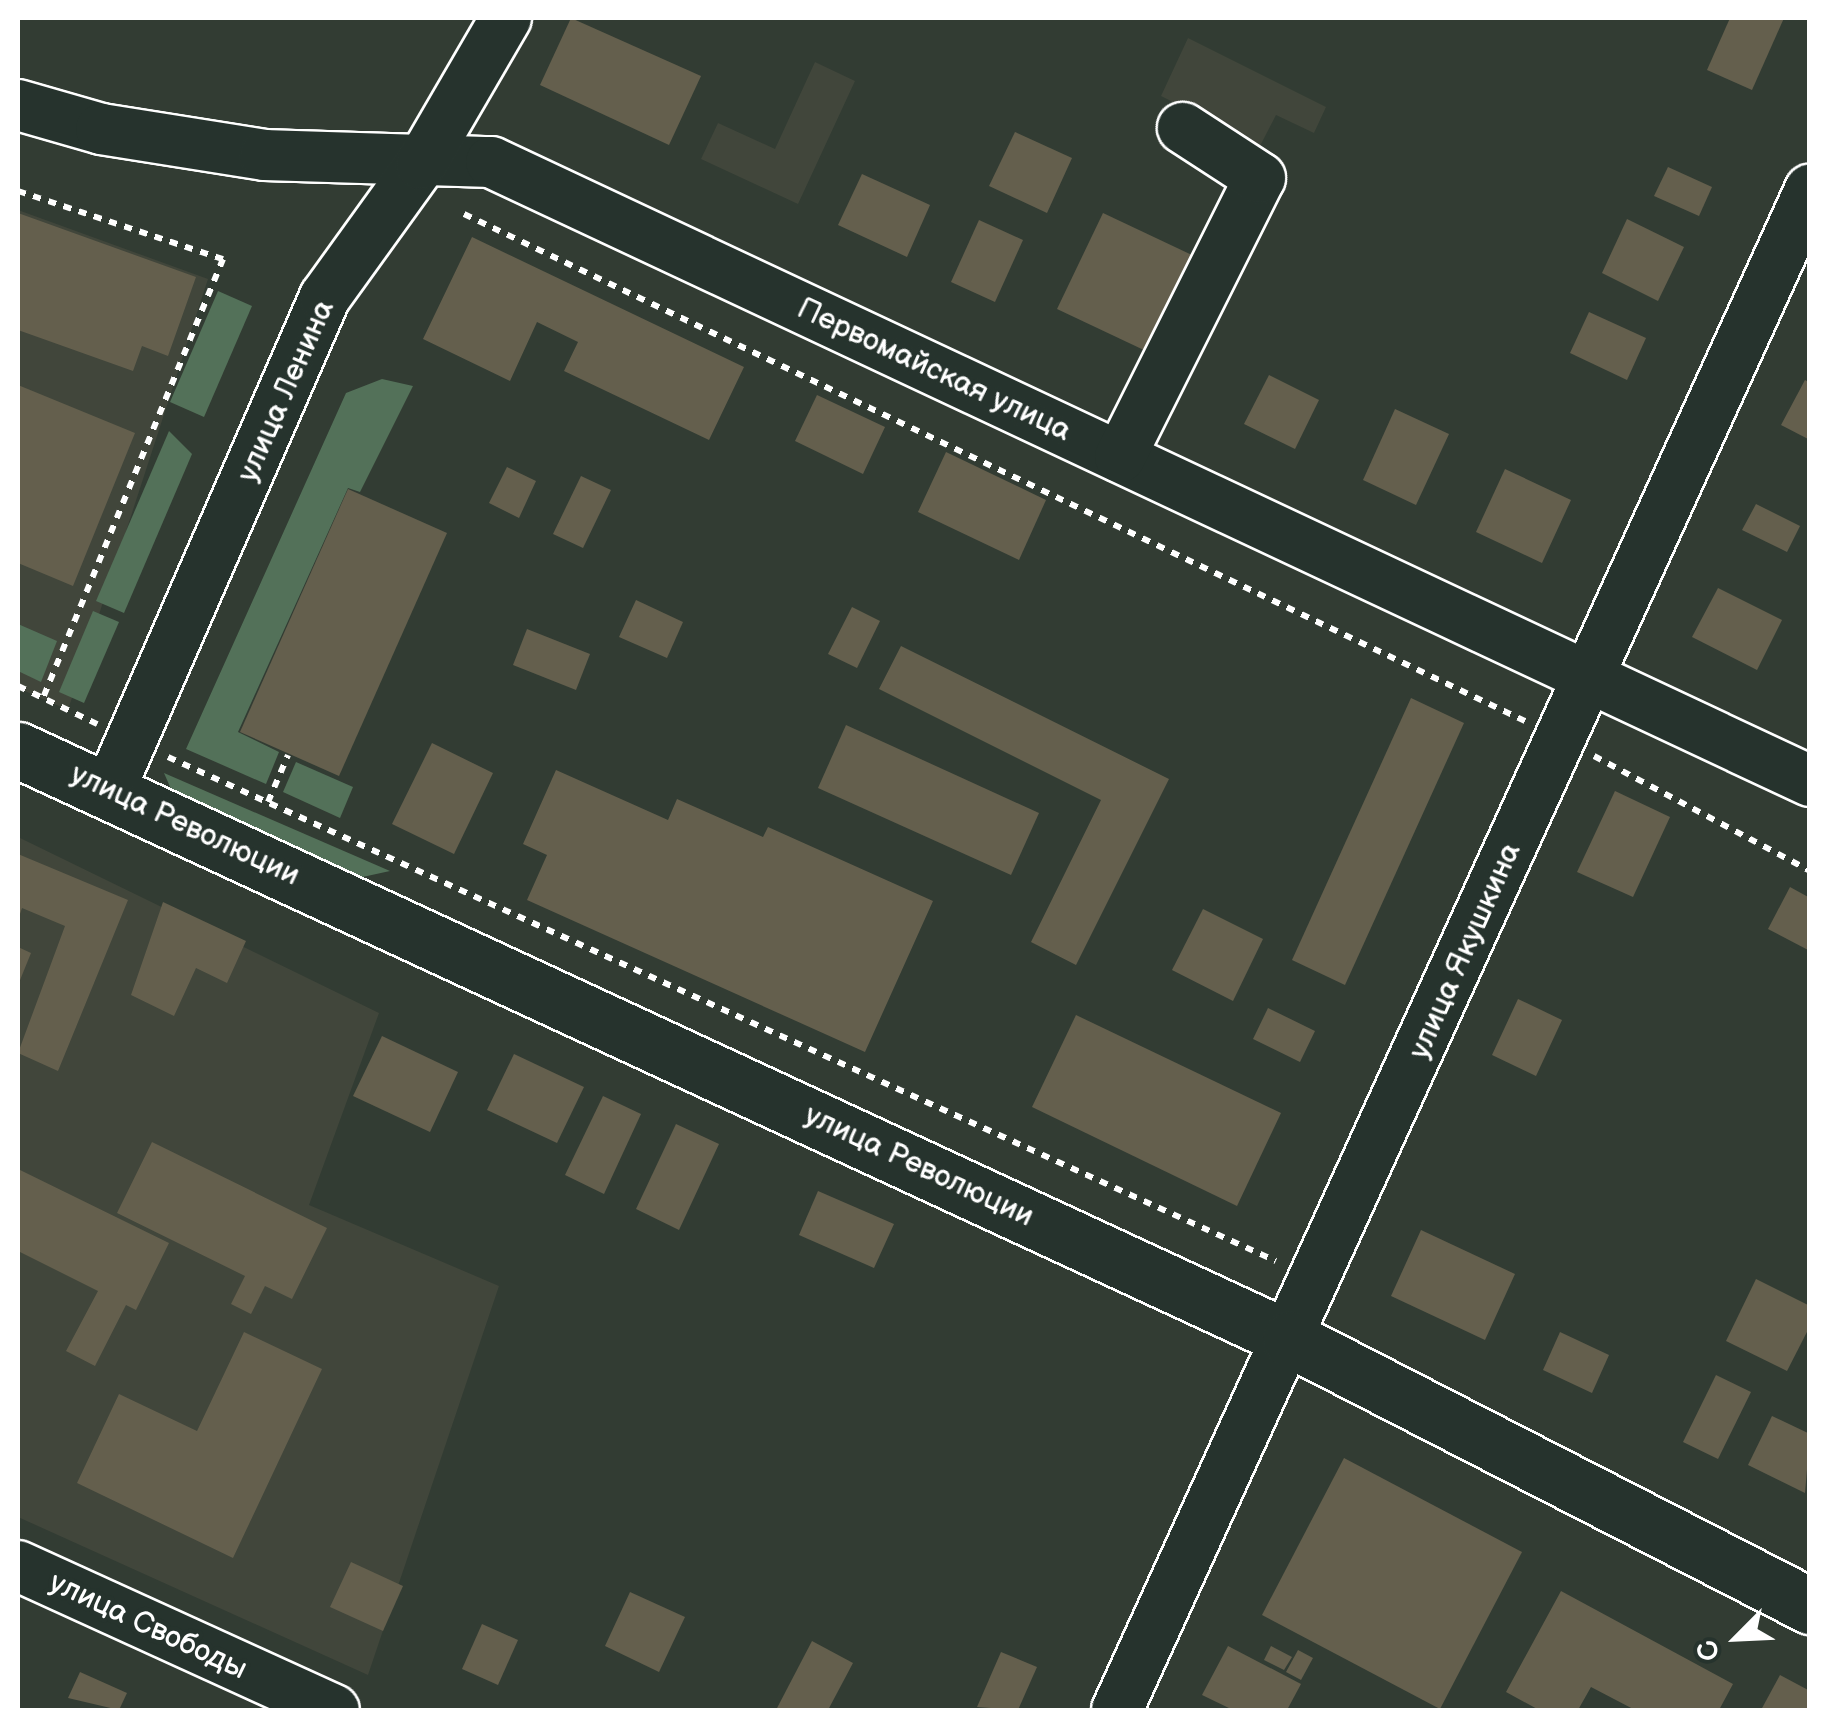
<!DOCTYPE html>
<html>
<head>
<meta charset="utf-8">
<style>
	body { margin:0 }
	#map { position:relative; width:1827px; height:1728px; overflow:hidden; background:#323c33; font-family:"Balsamiq Sans",sans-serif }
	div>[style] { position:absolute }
	.built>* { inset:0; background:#41463b }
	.green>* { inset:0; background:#537159 }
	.building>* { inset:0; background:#645f4d }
	.path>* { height:6px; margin-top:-3px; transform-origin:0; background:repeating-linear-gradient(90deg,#fff 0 8px,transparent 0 16px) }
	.roads { filter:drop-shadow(2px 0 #fff) drop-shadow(-2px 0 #fff) drop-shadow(0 2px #fff) drop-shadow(0 -2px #fff) }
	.minor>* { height:50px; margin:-25px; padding:0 25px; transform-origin:25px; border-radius:25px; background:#26332d }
	.major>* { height:55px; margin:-27.5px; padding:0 27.5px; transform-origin:27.5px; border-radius:27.5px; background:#26332d }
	span { translate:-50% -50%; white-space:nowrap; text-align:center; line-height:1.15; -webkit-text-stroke:9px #26332d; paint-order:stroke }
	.street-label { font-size:30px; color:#fff }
	.frame { position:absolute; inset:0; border:20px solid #fff; pointer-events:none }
	.north { position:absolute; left:1687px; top:1588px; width:100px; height:100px; -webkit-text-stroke:8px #26332d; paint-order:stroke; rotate:246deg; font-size:28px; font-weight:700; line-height:40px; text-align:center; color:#fff }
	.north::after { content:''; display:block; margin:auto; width:35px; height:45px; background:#fff; clip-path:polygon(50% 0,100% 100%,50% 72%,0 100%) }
</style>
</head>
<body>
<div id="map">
	<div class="built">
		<div style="clip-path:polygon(1188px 38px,1326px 107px,1314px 133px,1276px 115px,1260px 146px,1161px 96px)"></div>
		<div style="clip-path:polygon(815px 62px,855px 81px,798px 204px,701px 159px,718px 123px,775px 149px)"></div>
		<div style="clip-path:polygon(18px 210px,208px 279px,68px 710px,18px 688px)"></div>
		<div style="clip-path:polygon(18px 837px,379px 1013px,309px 1205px,499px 1286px,368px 1675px,18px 1517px)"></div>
	</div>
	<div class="green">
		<div style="clip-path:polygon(218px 291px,252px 306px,204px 417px,170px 402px)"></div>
		<div style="clip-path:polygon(382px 379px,413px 386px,360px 492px,348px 488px,238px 732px,279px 752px,266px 784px,186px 749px,346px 393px)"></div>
		<div style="clip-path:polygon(169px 431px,192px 454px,124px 613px,96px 601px)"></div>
		<div style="clip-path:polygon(93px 611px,119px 622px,84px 703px,59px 692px)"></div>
		<div style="clip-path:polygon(18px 624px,57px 641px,41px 682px,18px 671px)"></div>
		<div style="clip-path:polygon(296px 762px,353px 787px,340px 818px,283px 792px)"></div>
		<div style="clip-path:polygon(164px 773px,390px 871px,358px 878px,174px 796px)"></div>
	</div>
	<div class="building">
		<div style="clip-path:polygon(571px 18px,701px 76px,669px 145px,540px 85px)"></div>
		<div style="clip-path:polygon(1730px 18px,1784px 18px,1752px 90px,1707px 70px)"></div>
		<div style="clip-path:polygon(1015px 132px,1072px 158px,1047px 213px,989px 186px)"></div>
		<div style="clip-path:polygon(1668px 167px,1712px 187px,1699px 216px,1654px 196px)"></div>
		<div style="clip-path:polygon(862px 174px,930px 205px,907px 257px,838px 225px)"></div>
		<div style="clip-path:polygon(18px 213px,196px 277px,168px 356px,142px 346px,133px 371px,18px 330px)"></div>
		<div style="clip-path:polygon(1103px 213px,1211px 264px,1165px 360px,1057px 309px)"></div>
		<div style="clip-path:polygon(1627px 219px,1684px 247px,1658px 301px,1602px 273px)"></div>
		<div style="clip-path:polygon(979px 220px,1023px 240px,995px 302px,951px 282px)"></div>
		<div style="clip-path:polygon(472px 237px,744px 367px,709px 440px,564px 371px,578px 342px,537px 322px,510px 381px,423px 339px)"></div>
		<div style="clip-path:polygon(1589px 312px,1646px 338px,1627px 380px,1570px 353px)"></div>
		<div style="clip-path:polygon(1269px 375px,1319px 400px,1295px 449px,1244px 424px)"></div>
		<div style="clip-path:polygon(1805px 380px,1810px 383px,1810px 440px,1781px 425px)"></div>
		<div style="clip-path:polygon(18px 385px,135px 433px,73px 586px,18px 563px)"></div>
		<div style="clip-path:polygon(817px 395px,885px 427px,863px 474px,795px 441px)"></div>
		<div style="clip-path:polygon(1395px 409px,1449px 434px,1416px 505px,1363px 480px)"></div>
		<div style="clip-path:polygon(946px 452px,1046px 500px,1019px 560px,918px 512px)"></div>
		<div style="clip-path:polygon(507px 467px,536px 481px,519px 518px,489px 503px)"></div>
		<div style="clip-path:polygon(1505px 469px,1571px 500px,1542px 563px,1476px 532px)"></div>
		<div style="clip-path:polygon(581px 476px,611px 490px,583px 548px,553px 534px)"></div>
		<div style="clip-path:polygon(348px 489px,447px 533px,339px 776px,240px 732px)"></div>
		<div style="clip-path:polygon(1756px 504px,1800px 526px,1787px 552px,1742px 530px)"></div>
		<div style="clip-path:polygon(1718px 588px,1782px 620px,1757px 670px,1692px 637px)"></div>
		<div style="clip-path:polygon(636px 600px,683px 622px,667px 658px,619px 637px)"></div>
		<div style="clip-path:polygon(852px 607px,880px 621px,857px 668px,828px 654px)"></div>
		<div style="clip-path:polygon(527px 629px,590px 654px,576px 690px,513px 665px)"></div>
		<div style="clip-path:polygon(901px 646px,1169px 779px,1076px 965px,1031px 942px,1101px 800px,879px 689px)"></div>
		<div style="clip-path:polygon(1411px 698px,1464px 723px,1345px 985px,1292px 960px)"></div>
		<div style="clip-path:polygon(846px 725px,1039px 813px,1011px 875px,818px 788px)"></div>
		<div style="clip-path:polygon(432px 743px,493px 773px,454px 854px,392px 824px)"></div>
		<div style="clip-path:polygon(556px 770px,668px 820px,677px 799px,763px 837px,768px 827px,933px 901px,865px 1052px,527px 900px,547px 855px,523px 844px)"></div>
		<div style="clip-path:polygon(1615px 791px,1670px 817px,1633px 897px,1577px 872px)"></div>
		<div style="clip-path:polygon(18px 854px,128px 900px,58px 1071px,18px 1053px,65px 926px,22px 908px,18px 920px)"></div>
		<div style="clip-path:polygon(1790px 887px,1810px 898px,1810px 951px,1768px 929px)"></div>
		<div style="clip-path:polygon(163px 902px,246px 941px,227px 983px,196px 968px,174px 1016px,131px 995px)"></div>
		<div style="clip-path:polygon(1203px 909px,1263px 939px,1233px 1001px,1172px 970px)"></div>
		<div style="clip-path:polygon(18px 947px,31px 953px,18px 985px)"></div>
		<div style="clip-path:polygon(1518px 999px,1562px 1020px,1536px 1076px,1492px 1055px)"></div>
		<div style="clip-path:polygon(1268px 1008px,1315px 1031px,1300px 1062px,1253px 1039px)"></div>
		<div style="clip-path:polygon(1076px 1015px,1281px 1113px,1237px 1206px,1032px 1107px)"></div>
		<div style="clip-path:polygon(382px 1036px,458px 1072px,430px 1132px,353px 1096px)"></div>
		<div style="clip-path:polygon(514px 1054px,584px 1087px,557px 1143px,487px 1110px)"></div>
		<div style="clip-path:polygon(603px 1096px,641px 1114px,604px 1194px,565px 1175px)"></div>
		<div style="clip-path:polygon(676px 1124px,719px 1144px,679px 1230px,636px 1209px)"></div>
		<div style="clip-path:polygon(152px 1142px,327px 1228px,292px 1299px,265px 1286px,251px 1314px,231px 1304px,245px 1276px,117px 1213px)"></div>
		<div style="clip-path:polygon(18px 1169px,169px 1243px,136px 1310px,126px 1305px,95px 1366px,66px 1351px,98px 1291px,18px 1251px)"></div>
		<div style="clip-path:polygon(818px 1191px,894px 1224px,874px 1268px,799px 1235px)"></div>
		<div style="clip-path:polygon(1421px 1230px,1515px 1274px,1485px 1340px,1391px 1296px)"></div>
		<div style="clip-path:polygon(1756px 1279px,1810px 1306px,1810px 1326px,1787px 1371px,1726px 1341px)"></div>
		<div style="clip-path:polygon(244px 1332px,322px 1369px,233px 1558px,77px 1483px,119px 1394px,197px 1431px)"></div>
		<div style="clip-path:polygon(1560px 1332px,1609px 1355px,1592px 1393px,1543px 1370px)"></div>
		<div style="clip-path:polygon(1716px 1375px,1751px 1392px,1718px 1459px,1683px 1442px)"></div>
		<div style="clip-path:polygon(1772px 1416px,1810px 1434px,1805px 1493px,1748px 1465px)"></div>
		<div style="clip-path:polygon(1344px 1458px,1522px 1552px,1440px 1709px,1262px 1615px)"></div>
		<div style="clip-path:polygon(351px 1562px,403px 1586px,383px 1631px,330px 1607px)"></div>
		<div style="clip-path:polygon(1561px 1591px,1733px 1684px,1719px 1710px,1635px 1710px,1591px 1687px,1578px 1710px,1539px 1710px,1506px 1692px)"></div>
		<div style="clip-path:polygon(630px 1592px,685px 1617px,659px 1672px,605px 1646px)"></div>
		<div style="clip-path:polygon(482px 1624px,518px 1640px,498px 1685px,462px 1669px)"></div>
		<div style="clip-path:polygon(812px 1641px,853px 1663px,828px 1710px,776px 1710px)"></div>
		<div style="clip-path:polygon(1228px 1646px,1301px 1684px,1287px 1710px,1233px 1710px,1202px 1695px)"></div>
		<div style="clip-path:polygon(1271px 1646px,1292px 1657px,1284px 1670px,1264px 1660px)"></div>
		<div style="clip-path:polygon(1298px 1650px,1313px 1658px,1301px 1680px,1286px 1672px)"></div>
		<div style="clip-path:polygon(1001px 1652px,1037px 1667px,1018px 1710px,977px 1707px)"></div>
		<div style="clip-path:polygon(80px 1672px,127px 1693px,119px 1710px,68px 1698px)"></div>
		<div style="clip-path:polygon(1780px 1675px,1810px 1691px,1810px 1710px,1761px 1710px)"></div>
	</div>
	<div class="path">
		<div style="left:18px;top:191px;width:216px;rotate:18.4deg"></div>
		<div style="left:223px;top:259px;width:474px;rotate:112.3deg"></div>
		<div style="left:464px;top:214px;width:1176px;rotate:25.54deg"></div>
		<div style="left:18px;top:686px;width:88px;rotate:25.7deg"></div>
		<div style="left:1594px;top:756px;width:245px;rotate:28deg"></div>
		<div style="left:168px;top:757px;width:1217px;rotate:24.46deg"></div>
		<div style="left:268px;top:802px;width:51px;rotate:-66.9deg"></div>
	</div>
	<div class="roads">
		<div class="minor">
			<div style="left:18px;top:105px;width:86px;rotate:16.1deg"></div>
			<div style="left:101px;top:129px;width:166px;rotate:9deg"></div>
			<div style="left:265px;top:155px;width:226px;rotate:1.8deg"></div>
			<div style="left:491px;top:162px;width:1457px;rotate:25.14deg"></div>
			<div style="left:1120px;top:457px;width:312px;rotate:-63.4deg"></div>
			<div style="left:1260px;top:178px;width:92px;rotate:-147deg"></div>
			<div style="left:110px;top:789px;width:537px;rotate:-66.4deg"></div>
			<div style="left:325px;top:297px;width:164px;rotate:-54.2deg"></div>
			<div style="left:421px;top:164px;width:169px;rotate:-59.8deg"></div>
			<div style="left:18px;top:1566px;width:347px;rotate:24.5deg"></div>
			<div style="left:1117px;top:1710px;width:1671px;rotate:-65.49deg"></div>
		</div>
		<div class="major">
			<div style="left:18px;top:750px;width:1402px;rotate:24.85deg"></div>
			<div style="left:1290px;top:1339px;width:585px;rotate:27.18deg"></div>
		</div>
	</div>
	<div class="street-label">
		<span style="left:934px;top:370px;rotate:25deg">Первомайская улица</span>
		<span style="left:286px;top:391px;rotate:-66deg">улица Ленина</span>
		<span style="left:185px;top:825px;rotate:25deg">улица Революции</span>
		<span style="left:1465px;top:951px;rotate:-66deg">улица Якушкина</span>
		<span style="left:919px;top:1166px;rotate:25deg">улица Революции</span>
		<span style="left:148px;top:1626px;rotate:25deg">улица Свободы</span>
	</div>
	<div class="frame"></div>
	<div class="north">С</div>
</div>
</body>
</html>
